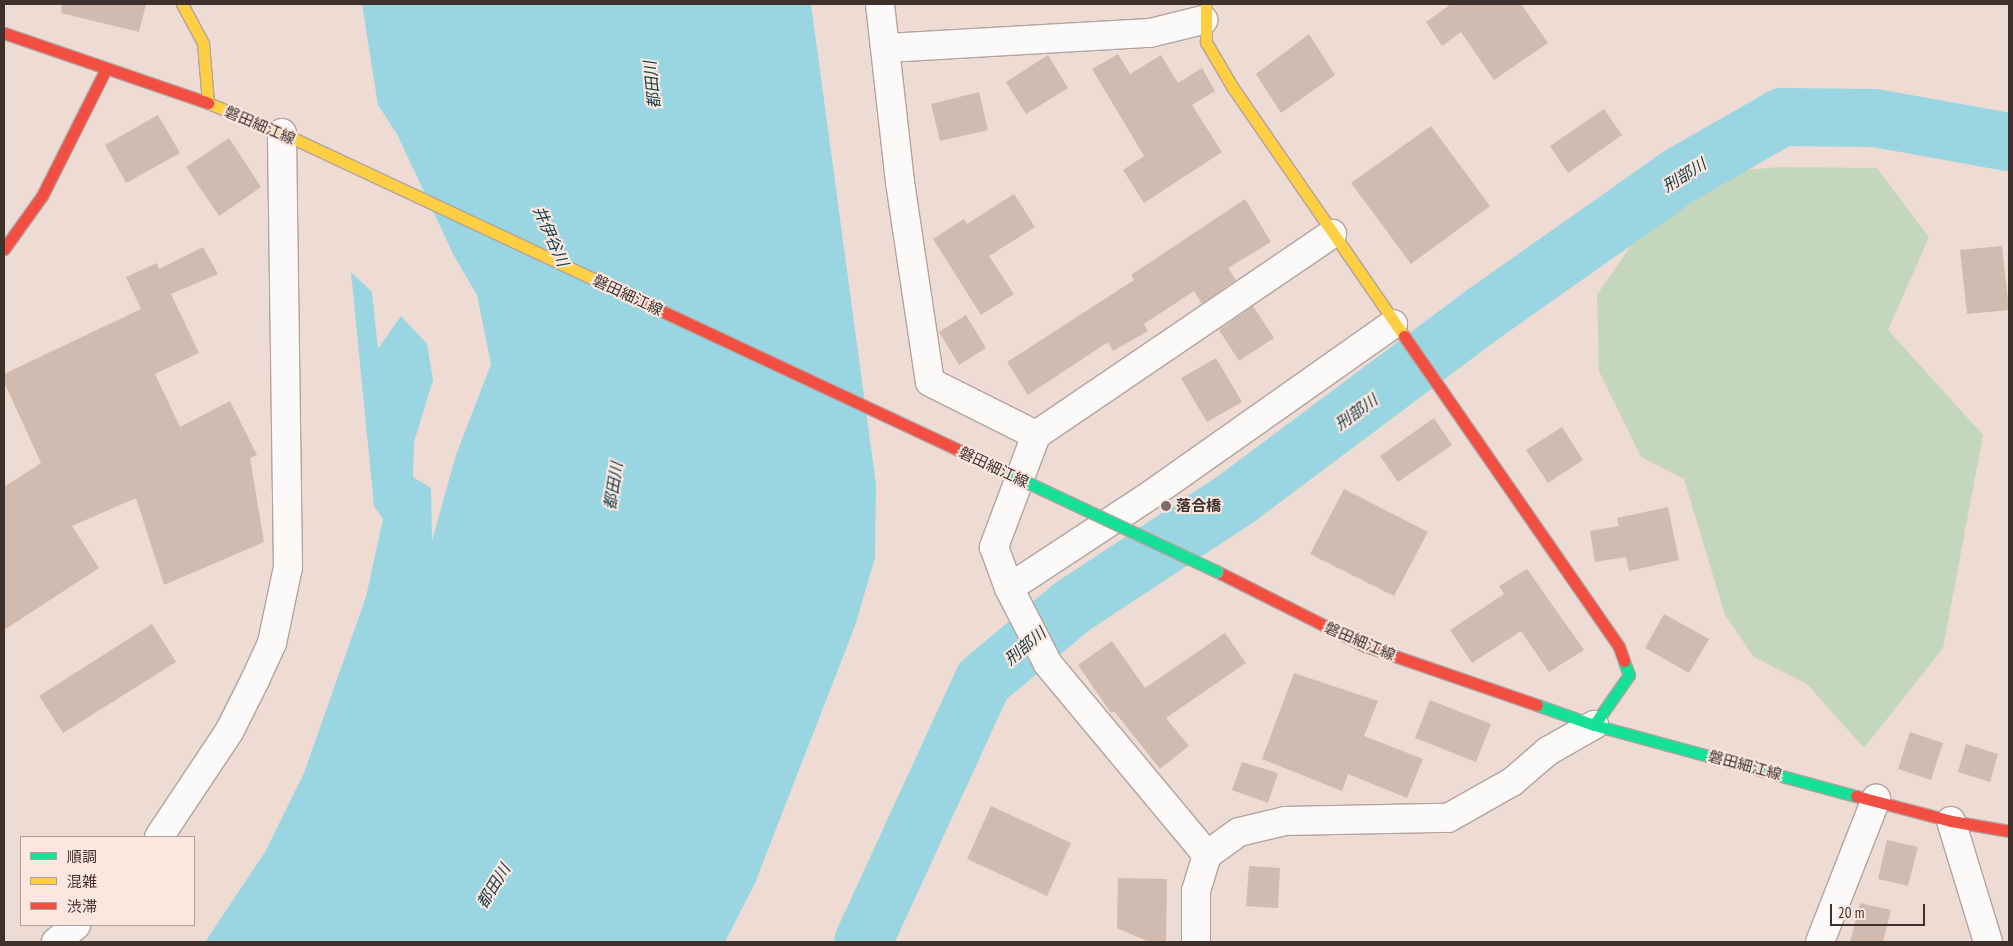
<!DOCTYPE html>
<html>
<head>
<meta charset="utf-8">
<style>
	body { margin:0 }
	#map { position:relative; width:2013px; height:946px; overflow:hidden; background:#eedbd4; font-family:"PT Sans Narrow","Noto Sans JP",sans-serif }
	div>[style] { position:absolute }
	.green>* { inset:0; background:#c4d6bb }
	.water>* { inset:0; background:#99d6e1 }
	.river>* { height:58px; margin:-29px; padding:0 29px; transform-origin:29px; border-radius:29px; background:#99d6e1 }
	.building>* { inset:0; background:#d0bbb0 }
	.roads { filter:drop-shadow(1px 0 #b2a39e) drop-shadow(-1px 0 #b2a39e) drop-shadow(0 1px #b2a39e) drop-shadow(0 -1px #b2a39e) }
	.street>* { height:28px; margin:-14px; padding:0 14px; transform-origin:14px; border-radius:14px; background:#fcfaf9 }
	.fast>* { height:11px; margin:-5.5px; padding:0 5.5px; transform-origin:5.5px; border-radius:5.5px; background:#16e098 }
	.slow>* { height:11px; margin:-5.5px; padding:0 5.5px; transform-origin:5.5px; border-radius:5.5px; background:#ffcf43 }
	.jam>* { height:11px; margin:-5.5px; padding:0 5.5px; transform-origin:5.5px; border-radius:5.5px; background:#f24e42 }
	.bridges { filter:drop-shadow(1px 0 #b2a39e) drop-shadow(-1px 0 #b2a39e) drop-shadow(0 1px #b2a39e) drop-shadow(0 -1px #b2a39e) }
	.fast-bridge>* { height:11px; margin:-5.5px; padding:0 5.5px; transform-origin:5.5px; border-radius:5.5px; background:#16e098 }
	.dots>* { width:14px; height:14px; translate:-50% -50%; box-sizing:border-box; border:2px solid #fbe7df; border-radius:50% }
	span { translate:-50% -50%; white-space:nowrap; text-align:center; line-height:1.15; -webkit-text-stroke:4px #fbe7df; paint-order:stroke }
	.street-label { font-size:15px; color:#3e312c }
	.poi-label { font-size:15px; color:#3e312c; font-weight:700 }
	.left { translate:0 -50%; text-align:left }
	.water-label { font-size:16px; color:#103d45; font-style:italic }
	.frame { position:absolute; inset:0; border:5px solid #3e312c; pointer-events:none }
	.legend { position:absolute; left:20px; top:836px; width:175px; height:90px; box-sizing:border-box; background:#fbe7df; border:1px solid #af9e97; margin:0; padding:6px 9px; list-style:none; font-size:15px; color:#3e312c }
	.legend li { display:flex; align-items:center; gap:10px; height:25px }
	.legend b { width:25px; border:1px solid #af9e97 }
	.scale { position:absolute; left:1830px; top:904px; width:95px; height:22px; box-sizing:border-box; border:2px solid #3e312c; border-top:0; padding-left:6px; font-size:15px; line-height:18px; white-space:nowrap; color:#3e312c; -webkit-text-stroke:4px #fbe7df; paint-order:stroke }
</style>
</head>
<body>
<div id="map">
	<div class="green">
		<div style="clip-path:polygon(1779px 167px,1877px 168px,1929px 237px,1888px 330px,1983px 435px,1943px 648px,1864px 748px,1807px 684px,1754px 657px,1725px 615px,1684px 479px,1641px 457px,1599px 371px,1597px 295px,1679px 176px)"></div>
	</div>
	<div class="water">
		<div style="clip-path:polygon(362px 4px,811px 4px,876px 485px,875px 558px,855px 626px,755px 883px,725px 942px,205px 942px,265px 852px,304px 773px,366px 597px,383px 519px,374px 506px,351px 272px,372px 292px,378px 349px,401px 316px,427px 344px,433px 380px,414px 442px,413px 477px,431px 488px,432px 541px,456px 455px,491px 364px,477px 295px,453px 254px,397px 134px,378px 105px)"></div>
	</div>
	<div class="river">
		<div style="left:863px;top:942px;width:287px;rotate:-65.3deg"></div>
		<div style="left:983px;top:681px;width:117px;rotate:-39.8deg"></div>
		<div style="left:1073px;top:606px;width:195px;rotate:-33.3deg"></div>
		<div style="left:1236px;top:499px;width:307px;rotate:-36.8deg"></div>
		<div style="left:1482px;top:315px;width:241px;rotate:-35.2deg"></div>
		<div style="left:1679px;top:176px;width:119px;rotate:-29.8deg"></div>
		<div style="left:1782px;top:117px;width:93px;rotate:0.6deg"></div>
		<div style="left:1875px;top:118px;width:136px;rotate:10.2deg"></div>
	</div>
	<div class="building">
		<div style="clip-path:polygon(62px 4px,146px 4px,139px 32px,61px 13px)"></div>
		<div style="clip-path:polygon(1451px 4px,1521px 4px,1548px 43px,1494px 80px,1461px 32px,1442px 46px,1426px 22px)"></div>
		<div style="clip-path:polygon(1309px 34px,1335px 75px,1281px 113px,1256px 74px)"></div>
		<div style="clip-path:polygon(1118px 54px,1130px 74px,1161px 55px,1178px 83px,1202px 68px,1215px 91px,1192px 105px,1222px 152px,1144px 203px,1123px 170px,1144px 156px,1092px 69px)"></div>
		<div style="clip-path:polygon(1048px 55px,1068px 88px,1026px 114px,1006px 82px)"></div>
		<div style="clip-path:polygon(979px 92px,988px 130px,940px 141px,931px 104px)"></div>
		<div style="clip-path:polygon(1604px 109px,1622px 135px,1568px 173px,1550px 146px)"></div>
		<div style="clip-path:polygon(158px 115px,180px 153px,126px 183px,105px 145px)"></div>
		<div style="clip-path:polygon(1431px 126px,1490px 206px,1411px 264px,1351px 183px)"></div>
		<div style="clip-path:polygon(229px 138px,261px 187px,219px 216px,186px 167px)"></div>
		<div style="clip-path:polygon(1014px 194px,1035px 227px,989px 256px,1014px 294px,981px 315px,933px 239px,964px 219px,967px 224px)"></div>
		<div style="clip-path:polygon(1245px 199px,1271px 242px,1228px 268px,1236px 280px,1202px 304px,1194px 291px,1144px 324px,1148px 331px,1113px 351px,1108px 342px,1028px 395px,1007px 362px,1134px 280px,1131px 275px)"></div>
		<div style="clip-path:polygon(2002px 246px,2009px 310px,1967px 314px,1960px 250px)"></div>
		<div style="clip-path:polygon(203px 247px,218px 274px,171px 294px,199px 353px,155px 374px,180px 427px,230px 401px,257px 455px,250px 458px,264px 542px,164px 585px,136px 498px,72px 526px,99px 568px,4px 630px,4px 487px,41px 463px,4px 382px,4px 374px,141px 309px,126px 277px,157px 263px,159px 269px)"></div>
		<div style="clip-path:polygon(1253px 306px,1274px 338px,1239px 361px,1219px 330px)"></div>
		<div style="clip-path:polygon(966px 315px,986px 348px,959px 365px,939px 332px)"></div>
		<div style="clip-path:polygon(1216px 358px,1242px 402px,1207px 422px,1181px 378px)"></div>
		<div style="clip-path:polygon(1434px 418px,1452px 445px,1398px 482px,1380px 456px)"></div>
		<div style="clip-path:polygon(1562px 427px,1583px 460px,1548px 483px,1526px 450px)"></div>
		<div style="clip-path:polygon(1344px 489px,1428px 532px,1394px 596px,1310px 554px)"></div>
		<div style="clip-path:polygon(1668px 507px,1679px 560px,1629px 571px,1626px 557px,1595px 562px,1590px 531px,1619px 526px,1617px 518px)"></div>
		<div style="clip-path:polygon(1527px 569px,1584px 650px,1549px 672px,1521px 631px,1472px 663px,1450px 630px,1504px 594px,1499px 586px)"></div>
		<div style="clip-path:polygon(1664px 614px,1709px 639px,1689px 673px,1645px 648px)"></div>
		<div style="clip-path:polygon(152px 624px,176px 662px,63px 733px,39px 696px)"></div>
		<div style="clip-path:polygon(1225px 633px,1246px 663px,1166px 718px,1189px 746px,1160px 769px,1114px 711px,1111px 713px,1078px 665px,1112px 641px,1145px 688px)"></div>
		<div style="clip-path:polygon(1294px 673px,1378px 701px,1364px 736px,1423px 759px,1407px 798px,1348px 774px,1342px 791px,1262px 759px)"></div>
		<div style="clip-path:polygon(1430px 700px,1491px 724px,1476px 762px,1415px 738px)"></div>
		<div style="clip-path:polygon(1910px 732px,1943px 743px,1931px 780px,1898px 769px)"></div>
		<div style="clip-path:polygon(1966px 744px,1998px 754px,1990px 782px,1958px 772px)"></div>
		<div style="clip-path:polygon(1242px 762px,1278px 773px,1268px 803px,1232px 790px)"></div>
		<div style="clip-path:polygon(991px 806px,1071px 843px,1047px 896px,967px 859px)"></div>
		<div style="clip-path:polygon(1887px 840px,1918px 847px,1908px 886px,1878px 879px)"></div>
		<div style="clip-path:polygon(1249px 866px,1280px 868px,1278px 908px,1246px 906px)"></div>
		<div style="clip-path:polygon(1118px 878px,1167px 879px,1166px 942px,1149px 942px,1117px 928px)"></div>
		<div style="clip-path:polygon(1860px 903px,1891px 910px,1883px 942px,1850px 942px)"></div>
	</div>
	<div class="roads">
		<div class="street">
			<div style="left:880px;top:4px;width:179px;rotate:83.6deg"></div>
			<div style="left:900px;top:182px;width:202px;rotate:81.5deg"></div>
			<div style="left:930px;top:382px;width:119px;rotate:26.6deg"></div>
			<div style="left:1036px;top:435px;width:120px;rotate:110.6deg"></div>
			<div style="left:994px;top:547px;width:44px;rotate:69.9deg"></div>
			<div style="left:1009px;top:588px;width:85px;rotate:62.8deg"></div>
			<div style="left:1048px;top:664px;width:249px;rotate:50.2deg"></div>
			<div style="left:887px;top:48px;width:263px;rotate:-3.3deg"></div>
			<div style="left:1150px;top:33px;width:55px;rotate:-13.8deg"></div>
			<div style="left:1036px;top:435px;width:358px;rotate:-34.2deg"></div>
			<div style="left:1009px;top:588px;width:171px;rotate:-33.3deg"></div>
			<div style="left:1152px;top:494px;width:295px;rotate:-35.2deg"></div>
			<div style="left:1951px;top:821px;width:127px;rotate:73deg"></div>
			<div style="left:159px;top:837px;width:128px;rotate:-56.4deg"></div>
			<div style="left:230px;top:730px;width:56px;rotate:-63.4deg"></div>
			<div style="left:255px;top:680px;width:41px;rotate:-65.3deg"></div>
			<div style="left:272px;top:643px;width:78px;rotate:-78.1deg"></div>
			<div style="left:288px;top:567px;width:434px;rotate:-90.8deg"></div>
			<div style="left:56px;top:942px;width:26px;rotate:-40deg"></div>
			<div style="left:1196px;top:942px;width:51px;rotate:-90deg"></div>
			<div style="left:1196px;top:891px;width:38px;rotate:-73deg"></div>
			<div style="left:1207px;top:855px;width:39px;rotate:-36deg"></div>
			<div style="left:1239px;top:832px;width:47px;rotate:-13.4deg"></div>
			<div style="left:1285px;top:821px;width:163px;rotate:-1.1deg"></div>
			<div style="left:1448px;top:818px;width:73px;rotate:-29.4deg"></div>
			<div style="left:1512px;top:782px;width:48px;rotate:-40.7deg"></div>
			<div style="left:1548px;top:751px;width:53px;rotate:-29.5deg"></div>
			<div style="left:1820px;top:942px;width:154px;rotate:-68.6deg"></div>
		</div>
		<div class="fast">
			<div style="left:1537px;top:705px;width:60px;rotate:19.3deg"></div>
			<div style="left:1594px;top:725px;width:271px;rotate:15.2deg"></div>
			<div style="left:1594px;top:725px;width:61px;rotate:-55deg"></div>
			<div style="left:1629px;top:675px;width:15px;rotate:-110deg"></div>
		</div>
		<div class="slow">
			<div style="left:182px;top:4px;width:44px;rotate:61.7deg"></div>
			<div style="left:203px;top:43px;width:60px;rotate:85.2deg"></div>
			<div style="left:1206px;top:4px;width:38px;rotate:90deg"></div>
			<div style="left:1206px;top:42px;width:53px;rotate:59.6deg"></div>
			<div style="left:1233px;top:88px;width:301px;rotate:55.4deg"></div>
			<div style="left:208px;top:103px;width:80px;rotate:22.1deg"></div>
			<div style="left:282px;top:133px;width:351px;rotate:25.1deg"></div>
		</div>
		<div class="jam">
			<div style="left:4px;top:33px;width:216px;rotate:18.9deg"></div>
			<div style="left:4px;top:249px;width:65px;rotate:-54.4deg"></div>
			<div style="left:42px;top:196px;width:142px;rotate:-63.3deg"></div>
			<div style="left:600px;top:282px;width:443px;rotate:25.1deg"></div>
			<div style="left:1404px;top:336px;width:378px;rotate:55.3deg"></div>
			<div style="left:1619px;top:647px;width:15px;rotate:70deg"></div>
			<div style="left:1216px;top:571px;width:165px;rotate:26.7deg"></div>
			<div style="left:1363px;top:645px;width:184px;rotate:19deg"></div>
			<div style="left:1856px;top:796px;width:98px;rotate:14.7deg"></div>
			<div style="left:1951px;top:821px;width:59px;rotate:9.8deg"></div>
		</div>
	</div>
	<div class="bridges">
		<div class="fast-bridge">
			<div style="left:1001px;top:470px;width:238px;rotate:25.2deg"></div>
		</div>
	</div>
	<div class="dots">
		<div style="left:1166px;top:506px;background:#7c6c67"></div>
	</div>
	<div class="street-label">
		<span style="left:260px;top:125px;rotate:23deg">磐田細江線</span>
		<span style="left:628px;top:295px;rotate:25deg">磐田細江線</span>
		<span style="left:994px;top:467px;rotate:25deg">磐田細江線</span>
		<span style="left:1360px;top:641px;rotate:23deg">磐田細江線</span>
		<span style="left:1745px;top:765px;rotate:15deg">磐田細江線</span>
	</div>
	<div class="poi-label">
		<span class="left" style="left:1176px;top:506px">落合橋</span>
	</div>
	<div class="water-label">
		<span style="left:652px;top:85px;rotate:-96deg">都田川</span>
		<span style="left:1684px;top:175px;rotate:-32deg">刑部川</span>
		<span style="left:551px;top:236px;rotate:66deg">井伊谷川</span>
		<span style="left:1356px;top:412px;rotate:-36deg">刑部川</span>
		<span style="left:613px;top:486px;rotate:-81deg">都田川</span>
		<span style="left:1025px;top:646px;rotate:-40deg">刑部川</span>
		<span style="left:493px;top:886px;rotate:-58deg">都田川</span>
	</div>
	<div class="frame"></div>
	<ul class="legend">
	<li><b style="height:6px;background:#16e098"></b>順調</li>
	<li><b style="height:6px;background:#ffcf43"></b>混雑</li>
	<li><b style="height:6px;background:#f24e42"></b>渋滞</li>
	</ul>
	<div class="scale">20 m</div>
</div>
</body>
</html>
